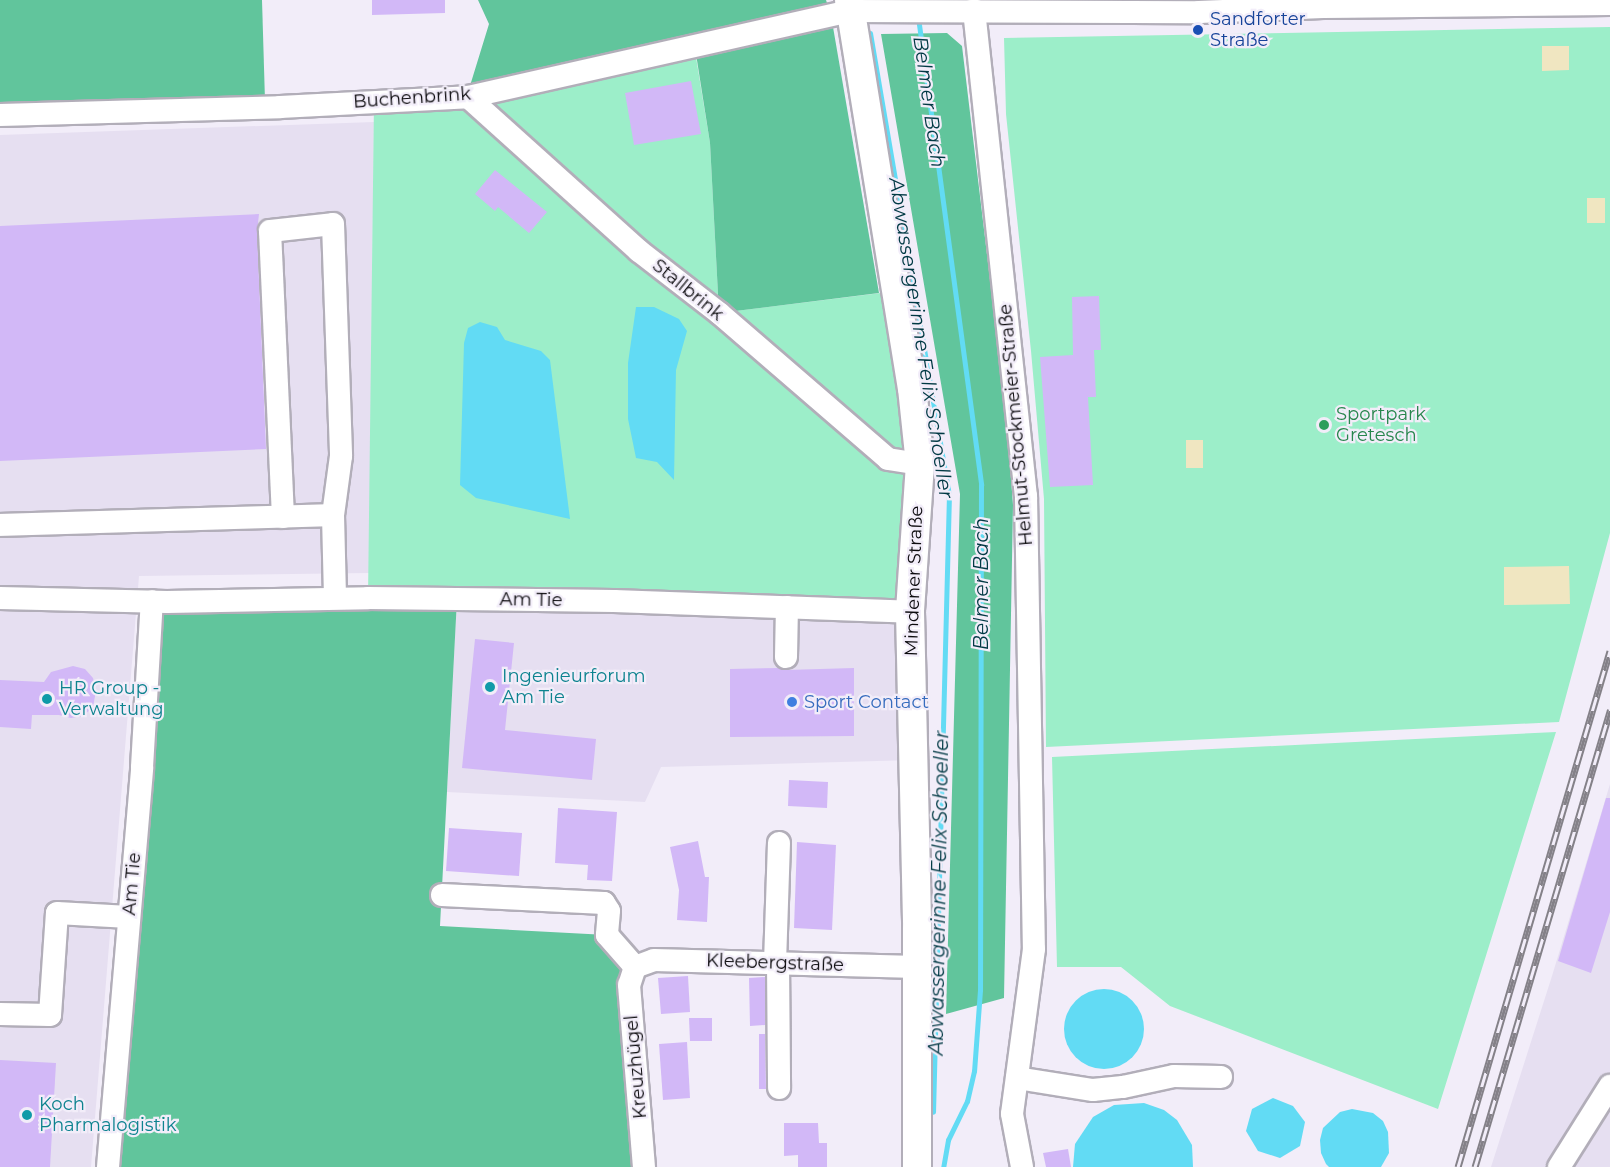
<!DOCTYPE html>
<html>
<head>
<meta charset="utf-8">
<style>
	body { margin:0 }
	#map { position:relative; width:1610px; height:1167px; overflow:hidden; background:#f2edf9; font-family:Montserrat,sans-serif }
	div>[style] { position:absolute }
	.built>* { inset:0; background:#e6dff1 }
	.green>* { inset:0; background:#9ceec9 }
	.forest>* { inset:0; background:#61c59c }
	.sand>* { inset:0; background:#f0e6c1 }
	.water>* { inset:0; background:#62dbf4 }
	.round { border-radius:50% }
	.stream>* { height:5px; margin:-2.5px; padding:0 2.5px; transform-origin:2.5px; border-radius:2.5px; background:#62dbf4 }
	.building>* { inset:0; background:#d2b8f7 }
	.roads { filter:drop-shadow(2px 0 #b2aeb9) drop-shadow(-2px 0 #b2aeb9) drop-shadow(0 2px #b2aeb9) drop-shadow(0 -2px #b2aeb9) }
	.minor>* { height:22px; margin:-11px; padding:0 11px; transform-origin:11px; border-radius:11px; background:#fff }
	.major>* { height:28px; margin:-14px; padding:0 14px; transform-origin:14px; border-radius:14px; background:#fff }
	.rail>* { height:7px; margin-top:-3.5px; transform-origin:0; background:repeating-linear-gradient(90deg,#f2edf9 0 14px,#848188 0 28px); box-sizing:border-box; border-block:2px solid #848188 }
	.dots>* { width:16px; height:16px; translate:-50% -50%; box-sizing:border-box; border:3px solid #f2edf9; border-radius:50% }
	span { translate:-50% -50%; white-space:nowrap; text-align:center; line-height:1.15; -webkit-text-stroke:4.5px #f2edf9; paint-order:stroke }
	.transit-label { font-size:18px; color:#164399 }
	.left { translate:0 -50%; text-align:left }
	.street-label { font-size:18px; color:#0c0b0e }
	.leisure-label { font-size:18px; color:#27864d }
	.culture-label { font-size:18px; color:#0d838f }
	.shop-label { font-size:18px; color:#366cbe }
	.water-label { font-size:20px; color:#003944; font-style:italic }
</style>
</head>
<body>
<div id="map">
	<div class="built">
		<div style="clip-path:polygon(374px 122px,369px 573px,139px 576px,91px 1167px,0 1167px,0 135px)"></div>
		<div style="clip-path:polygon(457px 599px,910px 612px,913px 760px,661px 767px,645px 802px,447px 792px)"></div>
		<div style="clip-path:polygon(1610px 784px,1610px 1167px,1491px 1167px,1552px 976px)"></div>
	</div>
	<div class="green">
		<div style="clip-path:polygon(1610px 27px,1610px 533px,1559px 722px,1046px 747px,1044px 499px,1031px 351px,1006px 114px,1004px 38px)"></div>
		<div style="clip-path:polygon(694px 45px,710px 143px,719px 313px,897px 291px,912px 388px,910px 612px,368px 598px,374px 101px,468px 97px)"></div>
		<div style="clip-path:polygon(1556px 732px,1438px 1109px,1170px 1006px,1121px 967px,1057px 967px,1052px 757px)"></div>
	</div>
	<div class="forest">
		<div style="clip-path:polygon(0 0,262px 0,265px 101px,0 110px)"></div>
		<div style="clip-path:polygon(478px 0,826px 0,827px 3px,469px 89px,489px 24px)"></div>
		<div style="clip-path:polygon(833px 27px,879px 293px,719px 313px,710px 143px,696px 54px)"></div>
		<div style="clip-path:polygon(947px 33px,962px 46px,1006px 413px,1013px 505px,1004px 998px,946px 1014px,960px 494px,881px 34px)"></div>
		<div style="clip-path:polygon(457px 599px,440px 926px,607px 935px,635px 967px,644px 1167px,108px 1167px,152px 601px)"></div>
	</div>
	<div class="sand">
		<div style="clip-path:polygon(1542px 46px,1569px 46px,1569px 70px,1542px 71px)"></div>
		<div style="clip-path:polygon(1587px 198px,1605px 198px,1605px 223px,1587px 223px)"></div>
		<div style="clip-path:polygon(1186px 440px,1203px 440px,1203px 468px,1186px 468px)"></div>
		<div style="clip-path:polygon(1569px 566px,1570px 604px,1504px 605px,1504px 567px)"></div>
	</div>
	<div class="water">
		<div style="clip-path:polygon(636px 307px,654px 307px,679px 319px,687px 331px,676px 370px,674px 480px,657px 462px,636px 458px,628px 419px,628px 363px)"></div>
		<div style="clip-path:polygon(480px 322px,497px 327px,505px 340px,541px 351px,550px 360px,570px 519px,476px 498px,460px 485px,464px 343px,468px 328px)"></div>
		<div class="round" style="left:1064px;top:989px;width:80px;height:80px"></div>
		<div style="clip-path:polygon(1273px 1098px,1293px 1106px,1305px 1122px,1300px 1146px,1280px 1158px,1258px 1151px,1246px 1131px,1252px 1109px)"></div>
		<div style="clip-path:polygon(1144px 1103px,1164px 1110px,1177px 1120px,1192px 1145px,1193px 1167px,1073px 1167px,1075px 1144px,1093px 1117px,1114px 1105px)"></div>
		<div style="clip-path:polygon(1352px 1109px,1373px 1113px,1383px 1121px,1388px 1132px,1389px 1153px,1381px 1167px,1329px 1167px,1326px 1164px,1321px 1153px,1320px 1140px,1323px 1128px,1340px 1112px)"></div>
	</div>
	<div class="stream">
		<div style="left:918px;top:17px;width:472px;rotate:82.3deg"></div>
		<div style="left:981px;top:485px;width:505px;rotate:90.11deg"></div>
		<div style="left:980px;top:990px;width:81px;rotate:94.2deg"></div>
		<div style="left:974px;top:1071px;width:31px;rotate:103deg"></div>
		<div style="left:967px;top:1101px;width:43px;rotate:116deg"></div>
		<div style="left:948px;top:1140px;width:27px;rotate:100deg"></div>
		<div style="left:870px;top:33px;width:468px;rotate:80.3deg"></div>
		<div style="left:949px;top:494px;width:618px;rotate:91.48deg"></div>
	</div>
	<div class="building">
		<div style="clip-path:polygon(372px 0,445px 0,445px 13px,372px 15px)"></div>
		<div style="clip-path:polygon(691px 81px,701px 134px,634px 145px,625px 93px)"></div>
		<div style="clip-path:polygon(495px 170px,547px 212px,529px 233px,498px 207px,495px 211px,475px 194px)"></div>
		<div style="clip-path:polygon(259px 214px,257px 232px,266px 449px,0 461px,0 226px)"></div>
		<div style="clip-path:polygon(1099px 296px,1101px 350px,1094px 350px,1096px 397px,1088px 397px,1093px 485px,1050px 487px,1040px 357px,1073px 355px,1072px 297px)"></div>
		<div style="clip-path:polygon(475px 639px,514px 643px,505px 730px,596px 739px,592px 780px,462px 768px)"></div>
		<div style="clip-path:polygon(73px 666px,85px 669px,93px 678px,96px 691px,93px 707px,83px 716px,71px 718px,59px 715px,32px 715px,31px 729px,0 727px,0 680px,44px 682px,51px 672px)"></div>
		<div style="clip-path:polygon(779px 668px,786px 670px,854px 668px,854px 736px,730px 737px,730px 669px)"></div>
		<div style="clip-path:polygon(789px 780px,828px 782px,827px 808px,788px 806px)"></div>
		<div style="clip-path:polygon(1606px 798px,1610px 798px,1610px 912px,1591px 973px,1558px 961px)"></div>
		<div style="clip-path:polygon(558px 808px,617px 812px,612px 881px,587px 880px,588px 865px,555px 863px)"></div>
		<div style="clip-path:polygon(449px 828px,522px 833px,519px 876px,446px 871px)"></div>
		<div style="clip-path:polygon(698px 841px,705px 877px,709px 877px,707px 922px,677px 920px,679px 890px,670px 847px)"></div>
		<div style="clip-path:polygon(797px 842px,836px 845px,832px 930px,794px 928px)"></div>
		<div style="clip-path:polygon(688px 976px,690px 1012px,661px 1014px,658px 978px)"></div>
		<div style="clip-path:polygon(765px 977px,765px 1025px,750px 1026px,749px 978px)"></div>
		<div style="clip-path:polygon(689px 1018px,712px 1018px,712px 1041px,690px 1041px)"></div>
		<div style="clip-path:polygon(759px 1034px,765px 1034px,766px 1089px,759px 1089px)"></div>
		<div style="clip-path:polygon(687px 1042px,690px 1098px,663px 1100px,659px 1044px)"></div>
		<div style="clip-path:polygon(0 1060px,56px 1063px,50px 1167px,0 1167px)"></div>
		<div style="clip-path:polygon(784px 1123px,818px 1123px,819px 1143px,827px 1143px,827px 1167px,798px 1167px,798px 1155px,784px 1156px)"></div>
		<div style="clip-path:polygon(1068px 1149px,1071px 1167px,1046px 1167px,1043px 1153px)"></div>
	</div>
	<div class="roads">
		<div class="minor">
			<div style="left:974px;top:10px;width:489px;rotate:83.9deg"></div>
			<div style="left:1026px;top:496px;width:453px;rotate:89deg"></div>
			<div style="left:1034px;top:949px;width:166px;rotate:97.6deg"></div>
			<div style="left:1012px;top:1114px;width:54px;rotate:79.3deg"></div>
			<div style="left:468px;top:97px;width:230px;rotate:42deg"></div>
			<div style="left:639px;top:251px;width:101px;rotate:37.8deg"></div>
			<div style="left:719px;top:313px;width:223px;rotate:40.8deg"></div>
			<div style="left:888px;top:459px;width:32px;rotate:9deg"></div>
			<div style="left:0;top:115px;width:280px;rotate:-1.6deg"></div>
			<div style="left:280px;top:107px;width:188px;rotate:-3deg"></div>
			<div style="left:468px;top:97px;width:393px;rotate:-12.7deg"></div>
			<div style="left:851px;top:11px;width:348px;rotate:0.2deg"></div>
			<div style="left:1199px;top:12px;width:124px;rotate:-2.3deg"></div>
			<div style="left:1323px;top:7px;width:287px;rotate:-0.6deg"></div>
			<div style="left:283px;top:517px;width:286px;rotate:-92.6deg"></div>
			<div style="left:270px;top:231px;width:63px;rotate:-6.3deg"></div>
			<div style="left:333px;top:224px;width:232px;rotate:88deg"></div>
			<div style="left:341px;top:456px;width:60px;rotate:97.7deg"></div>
			<div style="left:333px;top:515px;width:83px;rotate:88.6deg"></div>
			<div style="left:0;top:525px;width:333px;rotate:-1.7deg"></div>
			<div style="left:0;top:598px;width:167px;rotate:1.4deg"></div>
			<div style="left:167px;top:602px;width:201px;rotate:-1.1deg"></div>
			<div style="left:368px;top:598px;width:246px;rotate:0.7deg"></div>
			<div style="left:614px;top:601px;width:296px;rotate:2.1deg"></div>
			<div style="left:786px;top:657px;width:50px;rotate:-88.9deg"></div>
			<div style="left:442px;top:895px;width:162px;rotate:2.8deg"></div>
			<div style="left:604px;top:903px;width:9px;rotate:58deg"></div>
			<div style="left:609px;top:911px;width:24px;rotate:95deg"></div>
			<div style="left:607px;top:935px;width:43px;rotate:48.8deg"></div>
			<div style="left:775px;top:963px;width:120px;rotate:-88.1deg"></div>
			<div style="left:778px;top:963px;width:125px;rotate:89.5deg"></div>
			<div style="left:635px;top:967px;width:20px;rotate:-20deg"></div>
			<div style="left:654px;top:960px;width:263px;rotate:1.5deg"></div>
			<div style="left:635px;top:967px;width:19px;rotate:108deg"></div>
			<div style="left:629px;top:985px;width:183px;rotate:85.3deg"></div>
			<div style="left:0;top:1014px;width:50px;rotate:1.1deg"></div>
			<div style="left:50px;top:1015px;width:102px;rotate:-86.1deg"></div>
			<div style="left:57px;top:913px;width:72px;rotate:3.2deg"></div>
			<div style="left:1017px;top:1078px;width:77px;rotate:9deg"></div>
			<div style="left:1093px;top:1090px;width:30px;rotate:-6deg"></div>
			<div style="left:1123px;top:1087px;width:52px;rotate:-12.2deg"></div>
			<div style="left:1174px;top:1076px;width:47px;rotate:1.2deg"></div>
			<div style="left:108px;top:1167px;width:401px;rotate:-85.1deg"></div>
			<div style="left:142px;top:767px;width:166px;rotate:-86.6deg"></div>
			<div style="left:1559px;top:1167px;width:96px;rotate:-57.8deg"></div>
		</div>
		<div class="major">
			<div style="left:849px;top:0;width:393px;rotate:80.8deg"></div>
			<div style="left:912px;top:388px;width:76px;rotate:84deg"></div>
			<div style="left:920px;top:464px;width:148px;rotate:93.9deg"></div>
			<div style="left:910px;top:612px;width:317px;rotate:88.7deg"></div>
			<div style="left:917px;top:929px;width:238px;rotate:90deg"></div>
		</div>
	</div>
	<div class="rail">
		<div style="left:1458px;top:1167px;width:538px;rotate:-73.59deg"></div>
		<div style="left:1475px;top:1167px;width:477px;rotate:-73.5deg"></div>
	</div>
	<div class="dots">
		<div style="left:1198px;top:30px;background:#1a4fb4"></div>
		<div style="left:1324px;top:425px;background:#2e9e5b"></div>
		<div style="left:490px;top:687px;background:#0f9aa8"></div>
		<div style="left:47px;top:699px;background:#0f9aa8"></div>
		<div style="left:792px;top:702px;background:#3f7fe0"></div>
		<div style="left:27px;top:1115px;background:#0f9aa8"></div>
	</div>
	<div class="transit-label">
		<span class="left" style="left:1210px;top:30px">Sandforter<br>Straße</span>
	</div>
	<div class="street-label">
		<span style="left:412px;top:98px;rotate:-4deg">Buchenbrink</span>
		<span style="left:688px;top:290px;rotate:39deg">Stallbrink</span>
		<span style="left:1016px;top:425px;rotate:-95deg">Helmut-Stockmeier-Straße</span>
		<span style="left:914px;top:581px;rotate:-88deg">Mindener Straße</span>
		<span style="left:531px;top:600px;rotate:1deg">Am Tie</span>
		<span style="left:132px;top:884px;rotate:-85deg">Am Tie</span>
		<span style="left:775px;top:963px;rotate:2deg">Kleebergstraße</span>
		<span style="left:636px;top:1067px;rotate:-95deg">Kreuzhügel</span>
	</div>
	<div class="leisure-label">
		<span class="left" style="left:1336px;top:425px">Sportpark<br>Gretesch</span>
	</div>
	<div class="culture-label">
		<span class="left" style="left:502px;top:687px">Ingenieurforum<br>Am Tie</span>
		<span class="left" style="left:59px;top:699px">HR Group -<br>Verwaltung</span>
		<span class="left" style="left:39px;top:1115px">Koch<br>Pharmalogistik</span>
	</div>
	<div class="shop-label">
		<span class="left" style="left:804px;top:702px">Sport Contact</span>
	</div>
	<div class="water-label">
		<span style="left:929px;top:102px;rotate:82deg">Belmer Bach</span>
		<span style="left:921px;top:338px;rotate:81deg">Abwassergerinne Felix Schoeller</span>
		<span style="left:981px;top:584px;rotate:-90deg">Belmer Bach</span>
		<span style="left:939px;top:893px;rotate:-89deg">Abwassergerinne Felix Schoeller</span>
	</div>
</div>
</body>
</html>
